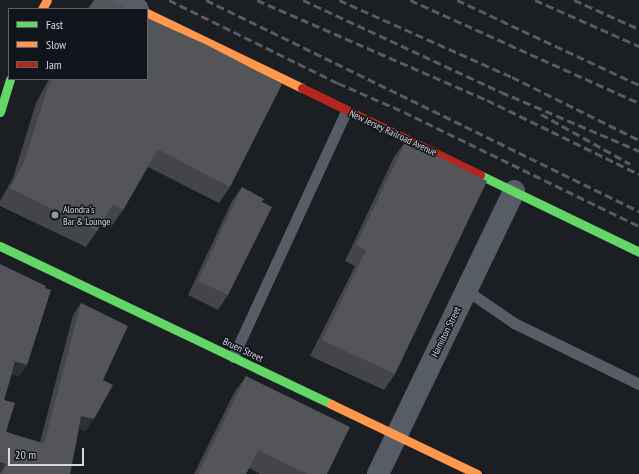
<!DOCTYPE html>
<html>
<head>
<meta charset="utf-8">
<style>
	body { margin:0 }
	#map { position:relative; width:639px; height:474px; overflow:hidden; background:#1b1e22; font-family:"PT Sans Narrow",sans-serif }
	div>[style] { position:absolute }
	.lane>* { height:11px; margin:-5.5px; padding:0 5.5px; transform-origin:5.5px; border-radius:5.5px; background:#575d66 }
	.street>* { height:22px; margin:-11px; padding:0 11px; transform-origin:11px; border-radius:11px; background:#575d66 }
	.fast>* { height:9px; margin:-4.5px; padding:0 4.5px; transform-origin:4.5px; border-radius:4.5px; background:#63d668 }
	.slow>* { height:9px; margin:-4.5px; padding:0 4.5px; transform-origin:4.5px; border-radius:4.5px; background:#ff974d }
	.jam>* { height:9px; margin:-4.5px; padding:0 4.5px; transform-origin:4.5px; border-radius:4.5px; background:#b3261e }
	.rail>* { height:3px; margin-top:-1.5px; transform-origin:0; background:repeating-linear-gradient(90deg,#585c62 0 8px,transparent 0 12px) }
	.wall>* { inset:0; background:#434549 }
	.shaded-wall>* { inset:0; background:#2c2f33 }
	.building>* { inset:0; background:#535559 }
	.dots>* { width:11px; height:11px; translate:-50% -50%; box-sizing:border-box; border:2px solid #10141b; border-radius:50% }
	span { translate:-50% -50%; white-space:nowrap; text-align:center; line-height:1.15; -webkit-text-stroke:3px #10141b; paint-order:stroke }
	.street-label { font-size:10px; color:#d5d8de }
	.poi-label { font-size:10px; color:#d5d8de }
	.left { translate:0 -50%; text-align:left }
	.legend { position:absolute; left:8px; top:8px; width:140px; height:72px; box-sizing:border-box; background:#10141b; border:1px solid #5f6269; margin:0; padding:5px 7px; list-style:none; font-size:12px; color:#d5d8de }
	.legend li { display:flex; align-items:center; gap:8px; height:20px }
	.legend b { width:20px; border:1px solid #5f6269 }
	.scale { position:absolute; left:8px; top:448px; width:76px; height:18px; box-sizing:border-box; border:2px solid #d5d8de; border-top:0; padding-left:5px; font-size:12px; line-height:14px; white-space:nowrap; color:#d5d8de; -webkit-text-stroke:3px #10141b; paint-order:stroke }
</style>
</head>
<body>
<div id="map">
	<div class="lane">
		<div style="left:466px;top:290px;width:58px;rotate:34.5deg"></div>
		<div style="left:514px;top:323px;width:139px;rotate:26deg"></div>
		<div style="left:233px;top:357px;width:271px;rotate:-65.3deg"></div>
	</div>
	<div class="street">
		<div style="left:120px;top:0;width:20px;rotate:27deg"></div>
		<div style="left:378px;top:474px;width:314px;rotate:-64.3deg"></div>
	</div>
	<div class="fast">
		<div style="left:0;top:112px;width:34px;rotate:-73deg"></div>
		<div style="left:480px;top:175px;width:177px;rotate:25.8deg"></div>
		<div style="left:0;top:246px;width:367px;rotate:25.5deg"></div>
	</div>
	<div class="slow">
		<div style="left:42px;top:9px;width:10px;rotate:-61deg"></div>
		<div style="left:147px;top:13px;width:172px;rotate:25.8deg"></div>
		<div style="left:331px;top:404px;width:162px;rotate:25.6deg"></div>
	</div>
	<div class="jam">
		<div style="left:302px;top:88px;width:198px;rotate:26deg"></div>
	</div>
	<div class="rail">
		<div style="left:169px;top:0;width:188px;rotate:26.2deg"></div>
		<div style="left:338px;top:83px;width:72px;rotate:23.7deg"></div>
		<div style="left:404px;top:112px;width:261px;rotate:25.9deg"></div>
		<div style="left:206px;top:0;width:482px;rotate:26deg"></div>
		<div style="left:257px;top:0;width:251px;rotate:23.5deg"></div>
		<div style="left:487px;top:100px;width:169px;rotate:26deg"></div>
		<div style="left:303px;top:0;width:218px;rotate:24.9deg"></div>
		<div style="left:501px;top:92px;width:150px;rotate:23.1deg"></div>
		<div style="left:339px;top:0;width:189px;rotate:24deg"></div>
		<div style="left:512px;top:77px;width:142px;rotate:26.4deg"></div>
		<div style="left:410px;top:0;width:251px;rotate:24.2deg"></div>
		<div style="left:457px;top:0;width:201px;rotate:25deg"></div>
		<div style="left:535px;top:0;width:114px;rotate:23.9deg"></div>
		<div style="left:574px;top:0;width:71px;rotate:24deg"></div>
		<div style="left:541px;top:114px;width:102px;rotate:29.3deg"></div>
	</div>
	<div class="wall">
		<div style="clip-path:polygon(94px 0,108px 0,128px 9px,87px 9px)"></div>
		<div style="clip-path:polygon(49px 79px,147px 79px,230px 187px,219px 203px,148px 167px,123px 210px,111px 227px,103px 221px,97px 231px,86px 247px,0 206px,0 201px,13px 178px,36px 103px)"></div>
		<div style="clip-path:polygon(406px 141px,395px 374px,384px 390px,310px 356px,355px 266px,345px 261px,394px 157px)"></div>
		<div style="clip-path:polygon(242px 187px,262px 202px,228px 295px,218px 310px,188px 295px,232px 201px)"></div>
		<div style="clip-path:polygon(0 264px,27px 365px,19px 376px,12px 374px,4px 400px,6px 432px,40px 442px,73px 315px,81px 303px,103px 380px,86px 431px,79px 429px,70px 474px,0 474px)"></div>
		<div style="clip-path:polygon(246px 376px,327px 474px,260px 474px,249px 468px,246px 474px,194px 474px,234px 393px)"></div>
	</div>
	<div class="shaded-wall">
		<div style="clip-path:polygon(15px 361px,27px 365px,19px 376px,7px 372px)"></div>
		<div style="clip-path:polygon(81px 416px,94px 419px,86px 431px,73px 427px)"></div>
		<div style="clip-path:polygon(0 462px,6px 464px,0 473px)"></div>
	</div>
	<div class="building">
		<div style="clip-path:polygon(94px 0,108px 0,128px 9px,90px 9px)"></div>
		<div style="clip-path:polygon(147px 18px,207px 45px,282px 84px,230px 187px,158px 149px,123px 210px,113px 204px,97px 231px,10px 188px,24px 162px,48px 87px,52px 79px,147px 79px)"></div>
		<div style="clip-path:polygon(406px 141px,487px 181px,395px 374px,322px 340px,366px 250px,356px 245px)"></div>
		<div style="clip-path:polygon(242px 187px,264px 199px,262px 202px,272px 207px,228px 295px,198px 281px)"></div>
		<div style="clip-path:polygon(0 264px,46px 286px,45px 288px,51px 290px,27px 365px,15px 361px,4px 400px,15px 403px,6px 432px,44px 444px,81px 303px,128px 326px,103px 380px,113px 385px,94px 419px,81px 416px,70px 474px,2px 474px,6px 464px,0 462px)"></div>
		<div style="clip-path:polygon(246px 376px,350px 427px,327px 474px,307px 474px,258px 450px,246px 474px,198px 474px)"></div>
	</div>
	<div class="dots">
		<div style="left:55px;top:215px;background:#94979c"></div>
	</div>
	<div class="street-label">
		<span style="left:393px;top:133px;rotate:25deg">New Jersey Railroad Avenue</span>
		<span style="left:446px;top:332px;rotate:-64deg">Hamilton Street</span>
		<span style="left:243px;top:350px;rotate:25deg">Bruen Street</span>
	</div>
	<div class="poi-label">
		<span class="left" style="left:63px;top:215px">Alondra's<br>Bar &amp; Lounge</span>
	</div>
	<ul class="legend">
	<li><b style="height:5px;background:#63d668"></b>Fast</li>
	<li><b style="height:5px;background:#ff974d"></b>Slow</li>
	<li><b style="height:5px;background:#b3261e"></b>Jam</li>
	</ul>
	<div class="scale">20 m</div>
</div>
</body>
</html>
